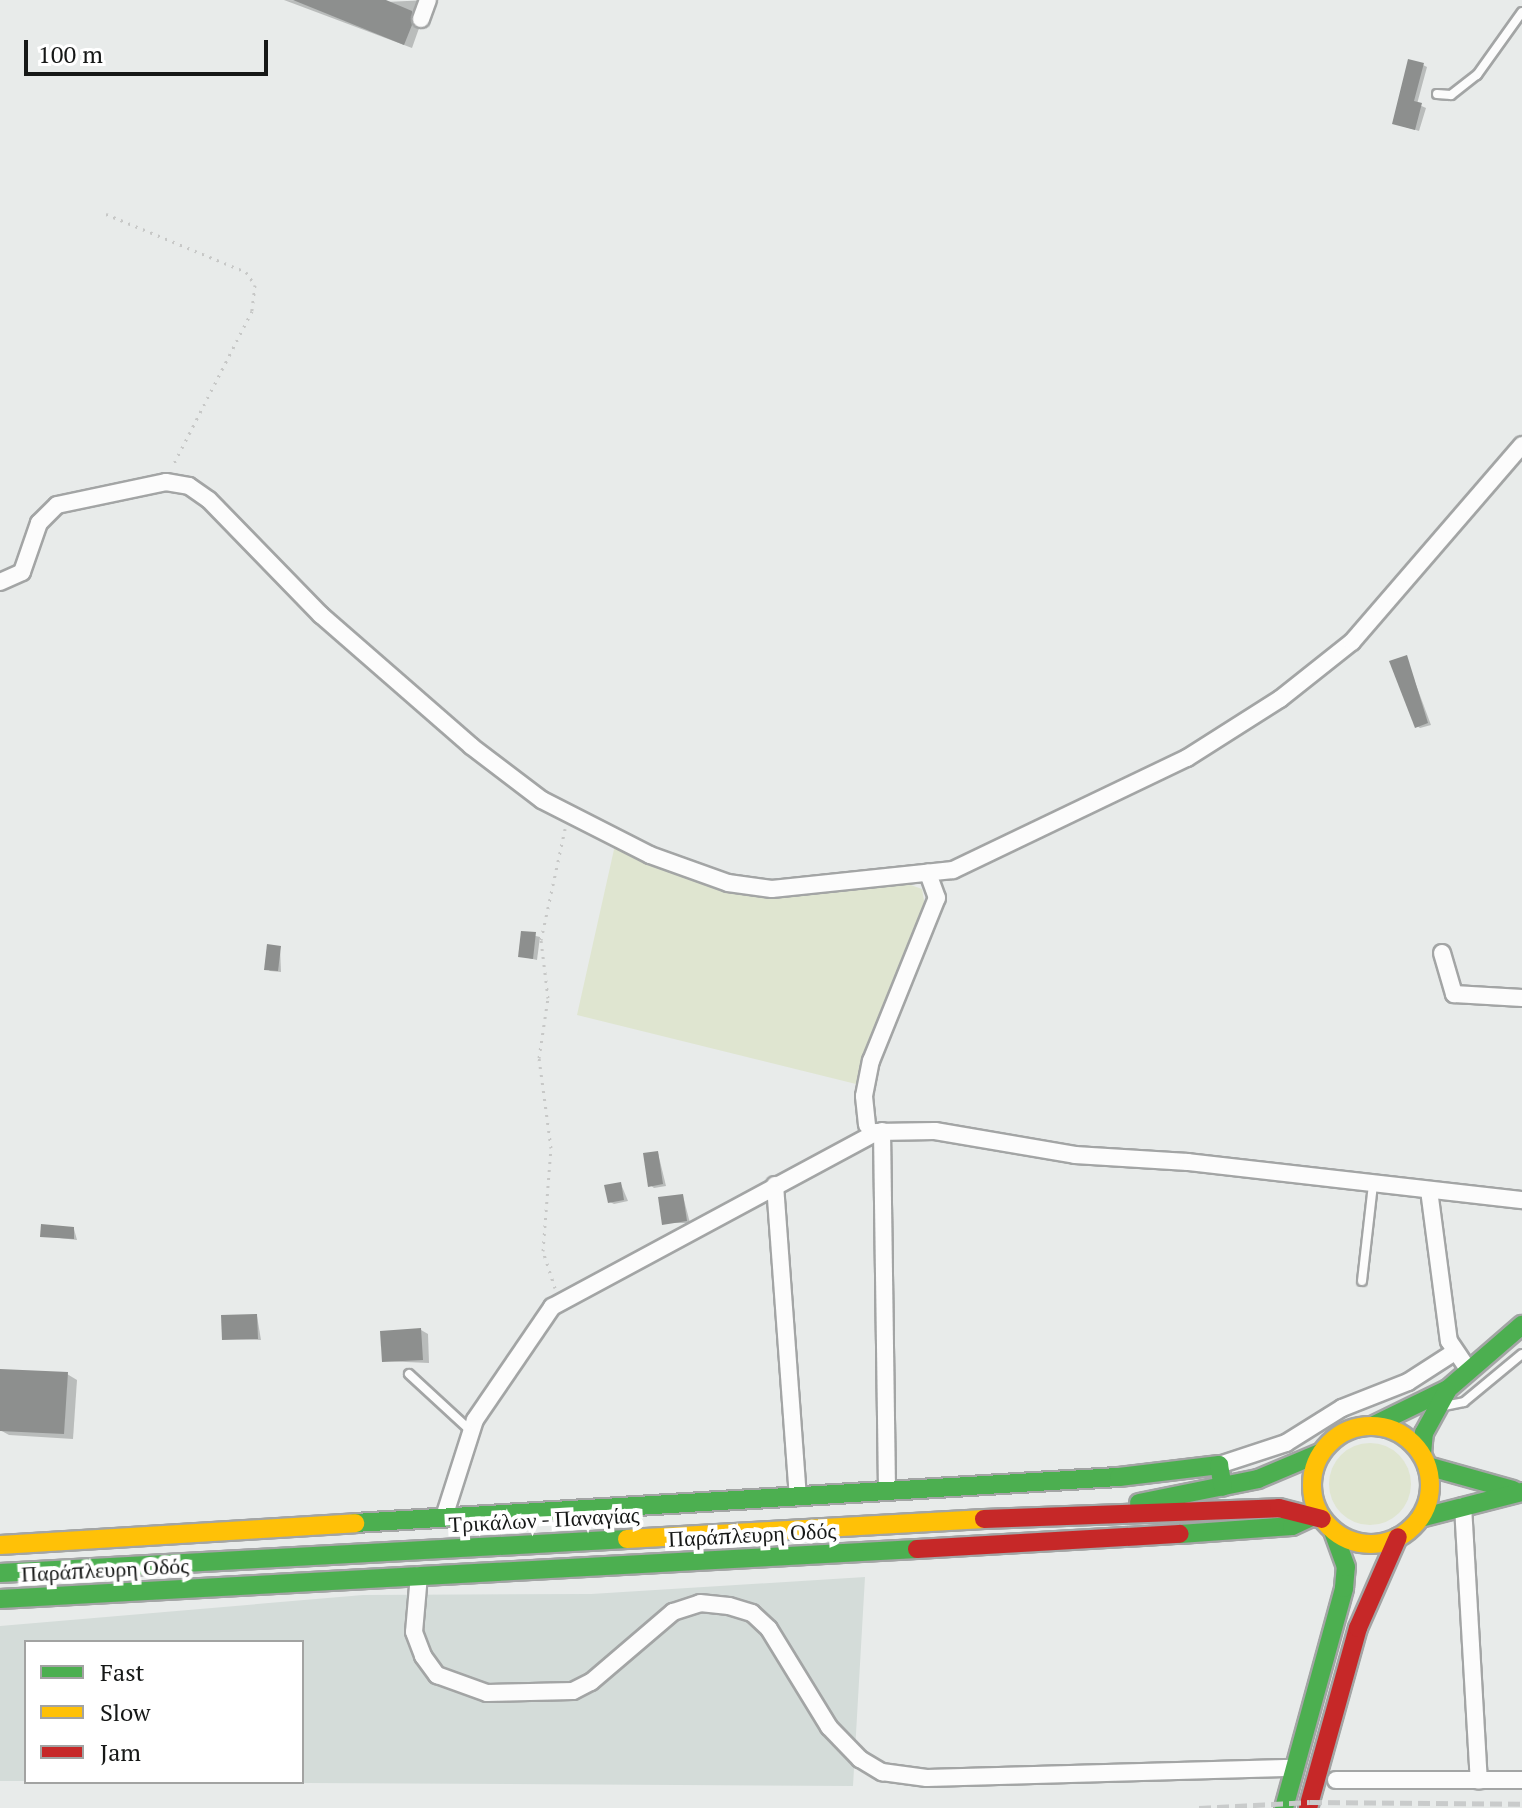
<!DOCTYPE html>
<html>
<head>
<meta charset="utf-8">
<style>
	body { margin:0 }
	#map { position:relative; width:1522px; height:1808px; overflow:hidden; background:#e8ebea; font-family:"PT Serif",serif }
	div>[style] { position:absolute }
	.built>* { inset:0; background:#d4dcd9 }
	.green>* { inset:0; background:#dfe5d0 }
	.round { border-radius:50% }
	.shadow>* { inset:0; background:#0003 }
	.building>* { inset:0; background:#8d8f8e }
	.path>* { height:3px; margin-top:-1.5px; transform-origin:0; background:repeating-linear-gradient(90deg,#c7c8c7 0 2px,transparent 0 8px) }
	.roads { filter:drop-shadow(2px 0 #a3a5a5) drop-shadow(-2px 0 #a3a5a5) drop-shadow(0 2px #a3a5a5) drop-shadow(0 -2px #a3a5a5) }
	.lane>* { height:8px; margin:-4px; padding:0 4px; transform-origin:4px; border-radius:4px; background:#fcfcfc }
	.street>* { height:16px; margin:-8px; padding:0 8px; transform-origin:8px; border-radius:8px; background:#fcfcfc }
	.fast>* { height:18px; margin:-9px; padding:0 9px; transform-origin:9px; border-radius:9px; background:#4caf50 }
	.slow>* { height:18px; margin:-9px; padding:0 9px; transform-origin:9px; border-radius:9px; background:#ffc107 }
	.slow>.ring { margin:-9px; padding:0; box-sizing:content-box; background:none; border:18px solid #ffc107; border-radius:50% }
	.jam>* { height:18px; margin:-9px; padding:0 9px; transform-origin:9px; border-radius:9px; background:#c62828 }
	.rail>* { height:5px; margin-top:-2.5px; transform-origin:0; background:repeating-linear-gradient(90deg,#c9cbcb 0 12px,transparent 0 18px) }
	span { translate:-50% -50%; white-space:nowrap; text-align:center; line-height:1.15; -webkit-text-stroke:8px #fff; paint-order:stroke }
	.street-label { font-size:22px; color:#161817 }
	.legend { position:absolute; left:24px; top:1640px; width:280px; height:144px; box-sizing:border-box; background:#fff; border:2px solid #a2a3a2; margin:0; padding:10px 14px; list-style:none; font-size:24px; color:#161817 }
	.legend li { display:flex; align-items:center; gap:16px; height:40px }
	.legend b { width:40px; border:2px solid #a2a3a2 }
	.scale { position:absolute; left:24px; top:40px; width:244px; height:36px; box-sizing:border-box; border:4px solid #161817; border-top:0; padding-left:10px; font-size:24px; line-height:28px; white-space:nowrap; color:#161817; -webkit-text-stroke:6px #fff; paint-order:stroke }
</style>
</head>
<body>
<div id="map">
	<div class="built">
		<div style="clip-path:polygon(865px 1577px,853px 1786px,136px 1782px,302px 1782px,302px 1642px,26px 1642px,26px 1781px,0 1781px,0 1626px,363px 1595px,591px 1594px)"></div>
	</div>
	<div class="green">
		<div style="clip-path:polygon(615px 845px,740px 894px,777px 895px,905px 883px,922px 889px,926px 912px,856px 1084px,577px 1015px)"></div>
		<div class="round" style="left:1329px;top:1443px;width:82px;height:82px"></div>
	</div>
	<div class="shadow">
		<div style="clip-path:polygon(284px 0,385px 2px,429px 0,412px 48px)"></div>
		<div style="clip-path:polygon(1423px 65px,1427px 67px,1417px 104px,1426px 108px,1419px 131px,1399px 125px)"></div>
		<div style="clip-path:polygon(1406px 658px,1431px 725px,1420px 728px,1417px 726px)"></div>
		<div style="clip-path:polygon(523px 933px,540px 937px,537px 960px,520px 956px)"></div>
		<div style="clip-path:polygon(280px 948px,281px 972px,270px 971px,266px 968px)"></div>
		<div style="clip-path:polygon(658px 1153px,666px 1186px,654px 1188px,650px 1185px)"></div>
		<div style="clip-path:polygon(621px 1184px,628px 1201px,614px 1204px,610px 1202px)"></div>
		<div style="clip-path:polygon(683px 1196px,690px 1223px,664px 1223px)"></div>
		<div style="clip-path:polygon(74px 1229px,77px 1240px,42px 1236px)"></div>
		<div style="clip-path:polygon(257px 1316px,261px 1340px,224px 1339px)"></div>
		<div style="clip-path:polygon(421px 1330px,428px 1334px,429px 1363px,383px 1361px)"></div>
		<div style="clip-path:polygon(67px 1374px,77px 1380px,73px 1439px,9px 1435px,0 1430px,0 1416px)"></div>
	</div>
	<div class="building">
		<div style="clip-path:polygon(293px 0,386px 0,412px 11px,412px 25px,404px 45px)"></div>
		<div style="clip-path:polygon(1408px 59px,1424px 63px,1414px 101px,1422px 103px,1415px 130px,1392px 124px)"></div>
		<div style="clip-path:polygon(1407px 655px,1428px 723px,1415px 728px,1389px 661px)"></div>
		<div style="clip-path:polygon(521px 931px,536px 932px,533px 959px,518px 957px)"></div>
		<div style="clip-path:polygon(267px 944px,281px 946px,278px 971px,264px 970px)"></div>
		<div style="clip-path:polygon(658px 1151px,663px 1184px,648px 1187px,643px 1153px)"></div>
		<div style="clip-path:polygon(621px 1182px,624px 1200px,608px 1203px,604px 1185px)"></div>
		<div style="clip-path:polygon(683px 1194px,687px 1221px,662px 1225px,658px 1197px)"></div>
		<div style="clip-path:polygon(41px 1224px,74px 1227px,74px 1239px,40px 1237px)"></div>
		<div style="clip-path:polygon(257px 1314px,258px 1339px,222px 1340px,221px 1315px)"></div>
		<div style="clip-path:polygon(421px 1328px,423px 1360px,382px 1362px,380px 1331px)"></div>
		<div style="clip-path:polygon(0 1369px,68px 1372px,64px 1434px,0 1431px)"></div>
	</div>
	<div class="path">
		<div style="left:106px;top:214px;width:152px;rotate:22.5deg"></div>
		<div style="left:246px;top:272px;width:16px;rotate:55deg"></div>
		<div style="left:255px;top:285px;width:26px;rotate:97deg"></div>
		<div style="left:252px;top:311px;width:175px;rotate:117.1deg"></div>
		<div style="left:555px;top:1288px;width:39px;rotate:-108deg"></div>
		<div style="left:543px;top:1251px;width:103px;rotate:-85.6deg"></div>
		<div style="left:551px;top:1148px;width:91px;rotate:-97.6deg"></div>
		<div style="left:539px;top:1058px;width:61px;rotate:-81.5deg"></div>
		<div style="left:548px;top:998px;width:58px;rotate:-96.9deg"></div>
		<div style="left:541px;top:940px;width:114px;rotate:-77.8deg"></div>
	</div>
	<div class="roads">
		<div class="lane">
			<div style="left:1437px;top:94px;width:14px;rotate:4deg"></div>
			<div style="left:1451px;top:95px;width:33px;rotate:-38deg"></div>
			<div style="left:1477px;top:75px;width:77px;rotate:-54.5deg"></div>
			<div style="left:1362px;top:1281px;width:98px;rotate:-83.5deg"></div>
			<div style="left:409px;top:1374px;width:83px;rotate:42.6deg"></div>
			<div style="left:1444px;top:1406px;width:20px;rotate:-11deg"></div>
			<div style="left:1464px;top:1402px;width:75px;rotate:-39.6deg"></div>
		</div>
		<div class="street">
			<div style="left:421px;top:19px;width:20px;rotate:-70deg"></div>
			<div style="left:0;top:582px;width:24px;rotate:-24deg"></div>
			<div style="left:22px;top:572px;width:52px;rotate:-70.9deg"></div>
			<div style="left:39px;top:523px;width:25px;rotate:-45deg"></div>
			<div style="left:57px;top:505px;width:111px;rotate:-11.9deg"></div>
			<div style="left:166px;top:482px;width:23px;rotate:10deg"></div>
			<div style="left:189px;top:486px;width:24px;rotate:35deg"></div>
			<div style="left:209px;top:500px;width:161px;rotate:45.8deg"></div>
			<div style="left:321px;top:615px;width:199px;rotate:41.1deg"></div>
			<div style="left:471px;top:746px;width:89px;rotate:37.3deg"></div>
			<div style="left:542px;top:800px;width:121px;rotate:27deg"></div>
			<div style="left:650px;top:855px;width:83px;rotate:19.7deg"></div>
			<div style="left:728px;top:883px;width:44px;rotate:7.8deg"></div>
			<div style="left:772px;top:889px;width:182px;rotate:-6deg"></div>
			<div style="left:953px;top:870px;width:259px;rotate:-25.6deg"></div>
			<div style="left:1187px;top:758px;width:110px;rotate:-32.4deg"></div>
			<div style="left:1280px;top:699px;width:92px;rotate:-38.4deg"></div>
			<div style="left:1352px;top:642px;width:260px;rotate:-49.2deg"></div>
			<div style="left:1442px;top:953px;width:43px;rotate:73.7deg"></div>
			<div style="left:1454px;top:994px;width:68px;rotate:3.4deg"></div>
			<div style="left:867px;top:1125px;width:29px;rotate:-96deg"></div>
			<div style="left:864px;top:1096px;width:36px;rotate:-79deg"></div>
			<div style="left:871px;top:1061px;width:176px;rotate:-68deg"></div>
			<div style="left:937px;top:898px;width:27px;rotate:-110deg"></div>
			<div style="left:882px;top:1131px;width:361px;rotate:89.2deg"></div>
			<div style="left:775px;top:1185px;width:313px;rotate:85.8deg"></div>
			<div style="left:1429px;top:1190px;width:152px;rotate:82.5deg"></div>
			<div style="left:1449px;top:1341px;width:36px;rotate:56deg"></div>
			<div style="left:1219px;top:1465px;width:71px;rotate:-18.2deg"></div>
			<div style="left:1286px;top:1443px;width:66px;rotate:-32deg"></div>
			<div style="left:1342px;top:1408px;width:71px;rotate:-21.5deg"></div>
			<div style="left:1408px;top:1382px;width:54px;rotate:-32.8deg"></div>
			<div style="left:1463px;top:1506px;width:275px;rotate:86.7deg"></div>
			<div style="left:444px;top:1517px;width:102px;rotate:-72.3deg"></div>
			<div style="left:475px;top:1420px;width:137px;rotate:-55.7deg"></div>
			<div style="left:552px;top:1307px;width:369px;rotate:-28.3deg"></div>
			<div style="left:877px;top:1132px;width:58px;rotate:-1deg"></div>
			<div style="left:935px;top:1131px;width:142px;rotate:9.7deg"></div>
			<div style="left:1075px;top:1155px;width:113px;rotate:3.5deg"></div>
			<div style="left:1188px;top:1162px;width:336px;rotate:6.5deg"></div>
			<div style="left:419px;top:1575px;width:57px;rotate:95deg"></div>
			<div style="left:414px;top:1632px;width:26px;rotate:69deg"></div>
			<div style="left:423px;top:1656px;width:24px;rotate:54deg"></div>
			<div style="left:437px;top:1675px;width:53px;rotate:19.8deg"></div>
			<div style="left:487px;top:1693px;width:86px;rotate:-1.3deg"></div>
			<div style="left:573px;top:1691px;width:20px;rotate:-27deg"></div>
			<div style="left:591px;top:1682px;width:108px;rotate:-40.5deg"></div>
			<div style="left:673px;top:1612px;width:28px;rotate:-18deg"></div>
			<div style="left:700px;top:1603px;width:29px;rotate:6deg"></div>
			<div style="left:729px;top:1606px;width:24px;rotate:17deg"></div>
			<div style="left:752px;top:1613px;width:23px;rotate:43deg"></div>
			<div style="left:769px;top:1629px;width:115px;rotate:58.5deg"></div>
			<div style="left:829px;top:1727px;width:45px;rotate:45.9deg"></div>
			<div style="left:860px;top:1759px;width:26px;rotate:31deg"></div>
			<div style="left:882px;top:1772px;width:45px;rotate:7.6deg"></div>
			<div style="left:927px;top:1778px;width:367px;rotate:-1.6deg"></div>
			<div style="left:1336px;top:1780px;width:186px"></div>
		</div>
		<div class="fast">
			<div style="left:1374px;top:1425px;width:82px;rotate:-25.9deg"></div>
			<div style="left:1448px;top:1389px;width:98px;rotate:-40.9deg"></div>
			<div style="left:1422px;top:1454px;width:21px;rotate:-85deg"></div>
			<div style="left:1424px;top:1433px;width:48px;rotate:-61.3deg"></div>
			<div style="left:1427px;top:1466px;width:89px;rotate:15.6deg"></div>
			<div style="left:1139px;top:1503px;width:121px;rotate:-11.4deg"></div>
			<div style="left:1258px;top:1479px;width:67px;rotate:-22.8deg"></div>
			<div style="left:1420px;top:1518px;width:105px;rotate:-14.3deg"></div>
			<div style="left:355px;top:1523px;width:765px;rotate:-3.45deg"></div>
			<div style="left:1119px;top:1477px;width:101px;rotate:-6.8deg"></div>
			<div style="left:1219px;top:1465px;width:22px;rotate:80deg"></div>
			<div style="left:1180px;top:1534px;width:112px;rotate:-4.1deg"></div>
			<div style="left:1292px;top:1526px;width:23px;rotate:-25deg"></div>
			<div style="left:0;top:1573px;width:628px;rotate:-3.1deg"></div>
			<div style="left:0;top:1599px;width:918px;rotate:-3.12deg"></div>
			<div style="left:1284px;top:1808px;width:228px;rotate:-74.7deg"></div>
			<div style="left:1344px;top:1588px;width:21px;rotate:-85deg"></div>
			<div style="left:1346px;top:1567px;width:38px;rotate:-110deg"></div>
		</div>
		<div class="slow">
			<div class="ring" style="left:1312px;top:1426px;width:100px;height:100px"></div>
			<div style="left:627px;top:1539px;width:358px;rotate:-3.2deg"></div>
			<div style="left:0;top:1545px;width:356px;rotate:-3.5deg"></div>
		</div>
		<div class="jam">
			<div style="left:984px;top:1519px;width:295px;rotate:-2.1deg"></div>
			<div style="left:1279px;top:1508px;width:44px;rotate:14.3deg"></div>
			<div style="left:917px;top:1549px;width:263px;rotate:-3.3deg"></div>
			<div style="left:1308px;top:1808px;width:187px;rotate:-74.5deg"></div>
			<div style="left:1358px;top:1628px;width:99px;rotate:-66.3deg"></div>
		</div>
	</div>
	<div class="rail">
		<div style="left:1199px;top:1808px;width:111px;rotate:-3.1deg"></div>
		<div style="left:1310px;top:1802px;width:212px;rotate:0.5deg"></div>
	</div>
	<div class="street-label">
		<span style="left:544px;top:1519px;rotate:-3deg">Τρικάλων - Παναγίας</span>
		<span style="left:752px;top:1534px;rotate:-3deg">Παράπλευρη Οδός</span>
		<span style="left:105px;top:1569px;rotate:-3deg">Παράπλευρη Οδός</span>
	</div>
	<ul class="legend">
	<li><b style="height:10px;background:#4caf50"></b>Fast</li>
	<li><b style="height:10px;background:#ffc107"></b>Slow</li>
	<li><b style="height:10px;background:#c62828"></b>Jam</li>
	</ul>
	<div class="scale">100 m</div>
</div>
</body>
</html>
